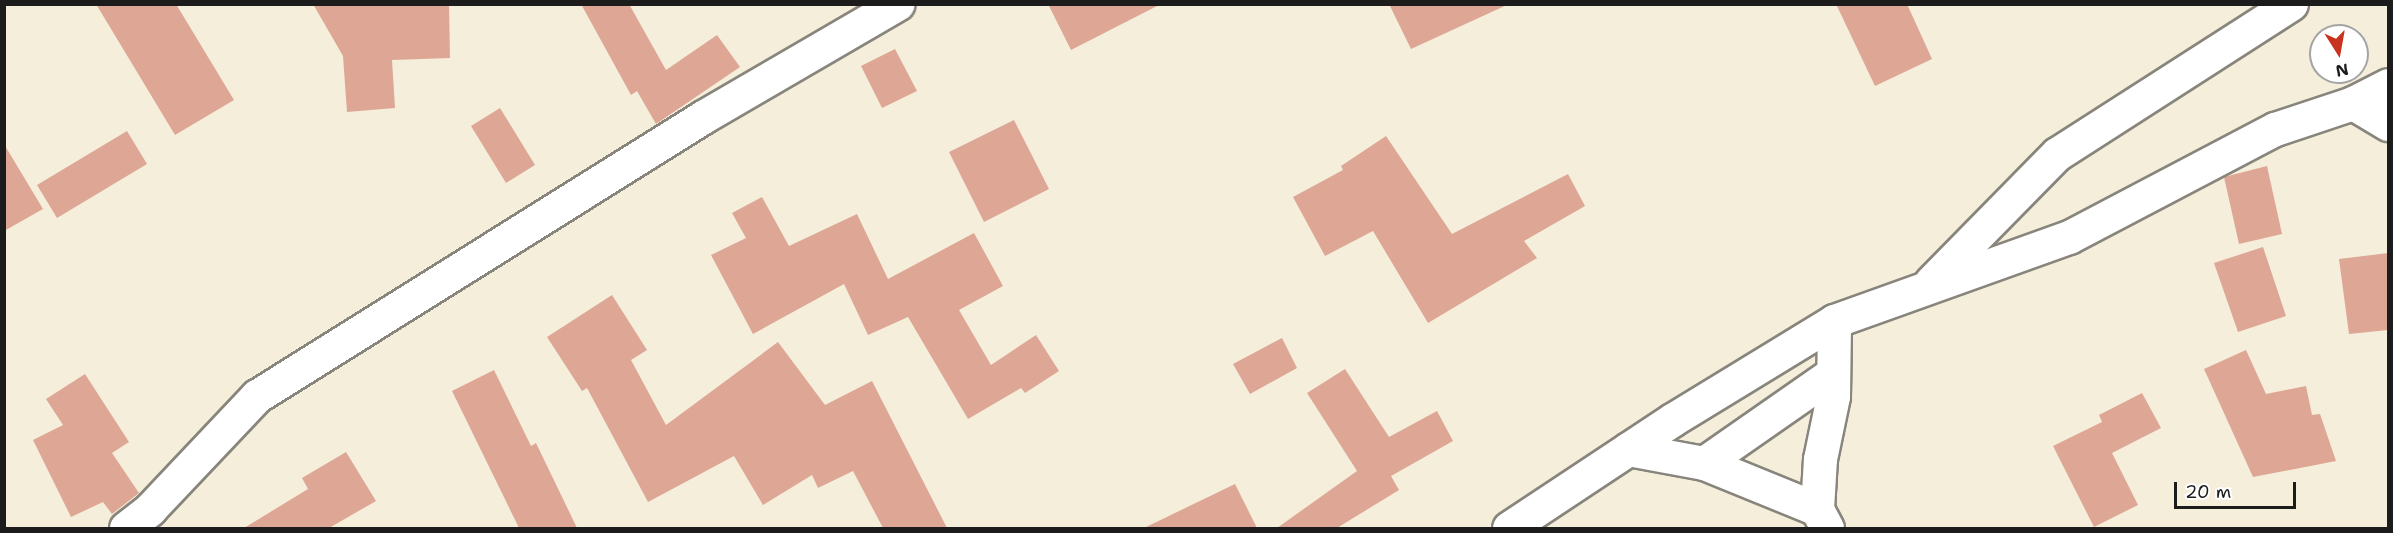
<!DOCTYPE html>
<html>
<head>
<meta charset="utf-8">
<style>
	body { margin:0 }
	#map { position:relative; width:2393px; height:533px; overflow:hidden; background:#f4eedb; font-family:"Shantell Sans",sans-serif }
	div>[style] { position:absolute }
	.building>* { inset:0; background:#dea795 }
	.roads { filter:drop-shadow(2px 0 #88857c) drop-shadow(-2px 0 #88857c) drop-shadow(0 2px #88857c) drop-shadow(0 -2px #88857c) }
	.minor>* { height:33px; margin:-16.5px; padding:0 16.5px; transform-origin:16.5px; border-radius:16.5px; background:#fff }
	.tertiary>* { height:33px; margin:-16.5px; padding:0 16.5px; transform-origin:16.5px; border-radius:16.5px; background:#fff }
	span { translate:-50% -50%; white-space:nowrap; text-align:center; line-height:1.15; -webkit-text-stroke:5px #fff; paint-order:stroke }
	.frame { position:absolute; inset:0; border:6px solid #1c1c1c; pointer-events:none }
	.north { position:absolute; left:2309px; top:24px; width:60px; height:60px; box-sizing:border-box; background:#fff; border:2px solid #a4a4a4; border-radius:50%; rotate:169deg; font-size:16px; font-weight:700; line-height:24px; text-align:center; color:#1c1c1c }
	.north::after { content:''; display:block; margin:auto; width:21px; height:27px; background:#c8321e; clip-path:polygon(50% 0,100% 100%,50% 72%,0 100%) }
	.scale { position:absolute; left:2174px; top:482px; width:122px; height:27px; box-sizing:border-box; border:3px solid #1c1c1c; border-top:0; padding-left:8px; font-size:18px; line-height:21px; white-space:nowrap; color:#1c1c1c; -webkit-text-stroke:4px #fff; paint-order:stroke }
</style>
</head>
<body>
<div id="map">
	<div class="building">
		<div style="clip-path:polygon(96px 4px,176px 4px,234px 100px,175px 135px)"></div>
		<div style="clip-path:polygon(313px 4px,449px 4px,450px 58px,392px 60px,395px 108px,347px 112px,343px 56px)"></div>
		<div style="clip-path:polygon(581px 4px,629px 4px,666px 70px,717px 35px,740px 67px,656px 124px,637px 91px,631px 95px)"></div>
		<div style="clip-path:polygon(1048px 4px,1161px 4px,1071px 50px)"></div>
		<div style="clip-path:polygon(1389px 4px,1509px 4px,1411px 49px)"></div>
		<div style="clip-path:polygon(1836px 4px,1907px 4px,1932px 59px,1875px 86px)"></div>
		<div style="clip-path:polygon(895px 49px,917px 91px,882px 108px,861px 66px)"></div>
		<div style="clip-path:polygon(500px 108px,535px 165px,506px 183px,471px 126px)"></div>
		<div style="clip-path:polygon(1014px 120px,1049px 189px,984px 222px,949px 152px)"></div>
		<div style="clip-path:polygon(127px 131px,147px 164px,57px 218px,37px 185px)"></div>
		<div style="clip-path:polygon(1386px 136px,1452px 234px,1568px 174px,1585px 206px,1524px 241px,1537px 258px,1428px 323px,1373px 231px,1325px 256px,1293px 197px,1343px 170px,1341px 166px)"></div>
		<div style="clip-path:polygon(4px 144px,43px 209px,4px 231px)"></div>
		<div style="clip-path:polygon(2267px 166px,2282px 234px,2239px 244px,2224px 177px)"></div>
		<div style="clip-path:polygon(762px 197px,789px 246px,857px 214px,888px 279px,974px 233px,1003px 286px,959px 310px,991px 365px,1036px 335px,1059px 371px,1025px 393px,1021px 388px,968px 419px,908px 317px,868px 335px,844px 284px,753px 334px,711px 255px,746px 238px,732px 213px)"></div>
		<div style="clip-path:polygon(2263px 247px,2286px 316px,2238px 332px,2214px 263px)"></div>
		<div style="clip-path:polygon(2388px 253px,2388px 330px,2349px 334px,2339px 259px)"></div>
		<div style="clip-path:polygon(612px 295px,647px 350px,631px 360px,666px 425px,778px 342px,825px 405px,872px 381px,947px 528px,883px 528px,853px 471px,818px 488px,812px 475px,763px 505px,734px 456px,648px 502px,587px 388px,582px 391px,547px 337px)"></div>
		<div style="clip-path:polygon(1282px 338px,1297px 368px,1250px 394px,1233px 364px)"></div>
		<div style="clip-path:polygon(2246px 350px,2266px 394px,2306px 386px,2312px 415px,2320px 414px,2336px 461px,2253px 477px,2204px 369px)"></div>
		<div style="clip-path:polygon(1345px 369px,1389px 437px,1437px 411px,1453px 441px,1391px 476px,1399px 490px,1337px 528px,1277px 528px,1357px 471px,1307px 393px)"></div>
		<div style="clip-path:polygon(494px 370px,531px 446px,536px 443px,577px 528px,519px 528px,452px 391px)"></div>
		<div style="clip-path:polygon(85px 374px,129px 442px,112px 453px,139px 493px,112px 514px,103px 502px,71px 517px,33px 440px,63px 425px,46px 399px)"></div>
		<div style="clip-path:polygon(2142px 393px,2161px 428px,2112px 453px,2138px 505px,2094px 527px,2053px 446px,2102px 422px,2099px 415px)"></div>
		<div style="clip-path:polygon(346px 452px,376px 501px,329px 528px,244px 528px,308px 489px,302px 478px)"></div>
		<div style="clip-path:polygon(1235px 484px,1257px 528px,1144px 528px)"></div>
	</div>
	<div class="roads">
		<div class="minor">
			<div style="left:2353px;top:103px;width:41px;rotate:31deg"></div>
			<div style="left:1628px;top:449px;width:77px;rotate:10.4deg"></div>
			<div style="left:1704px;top:463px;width:122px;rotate:22.2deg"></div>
			<div style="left:1704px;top:463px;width:157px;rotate:-34.9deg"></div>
			<div style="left:126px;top:528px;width:31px;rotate:-38deg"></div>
			<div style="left:150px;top:509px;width:156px;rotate:-46.6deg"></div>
			<div style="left:257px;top:396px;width:526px;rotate:-32.03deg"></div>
			<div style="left:703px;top:117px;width:225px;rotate:-30.2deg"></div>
			<div style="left:1827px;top:528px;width:21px;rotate:-118deg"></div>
			<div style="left:1817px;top:509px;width:50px;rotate:-86.6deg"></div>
			<div style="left:1820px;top:459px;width:64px;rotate:-78.3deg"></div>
			<div style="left:1833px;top:396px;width:75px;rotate:-89.2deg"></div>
		</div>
		<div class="tertiary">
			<div style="left:1931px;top:282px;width:180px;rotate:-45.5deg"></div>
			<div style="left:2057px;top:154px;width:278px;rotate:-32.7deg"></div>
			<div style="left:1509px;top:528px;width:196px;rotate:-33.5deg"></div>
			<div style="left:1672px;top:420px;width:190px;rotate:-31.4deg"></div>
			<div style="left:1834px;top:321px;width:250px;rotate:-19.7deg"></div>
			<div style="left:2069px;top:237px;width:233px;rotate:-27.7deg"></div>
			<div style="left:2275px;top:129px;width:82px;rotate:-18.4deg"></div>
			<div style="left:2353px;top:103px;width:39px;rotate:-27deg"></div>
		</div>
	</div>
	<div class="frame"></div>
	<div class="north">N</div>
	<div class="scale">20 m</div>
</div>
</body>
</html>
